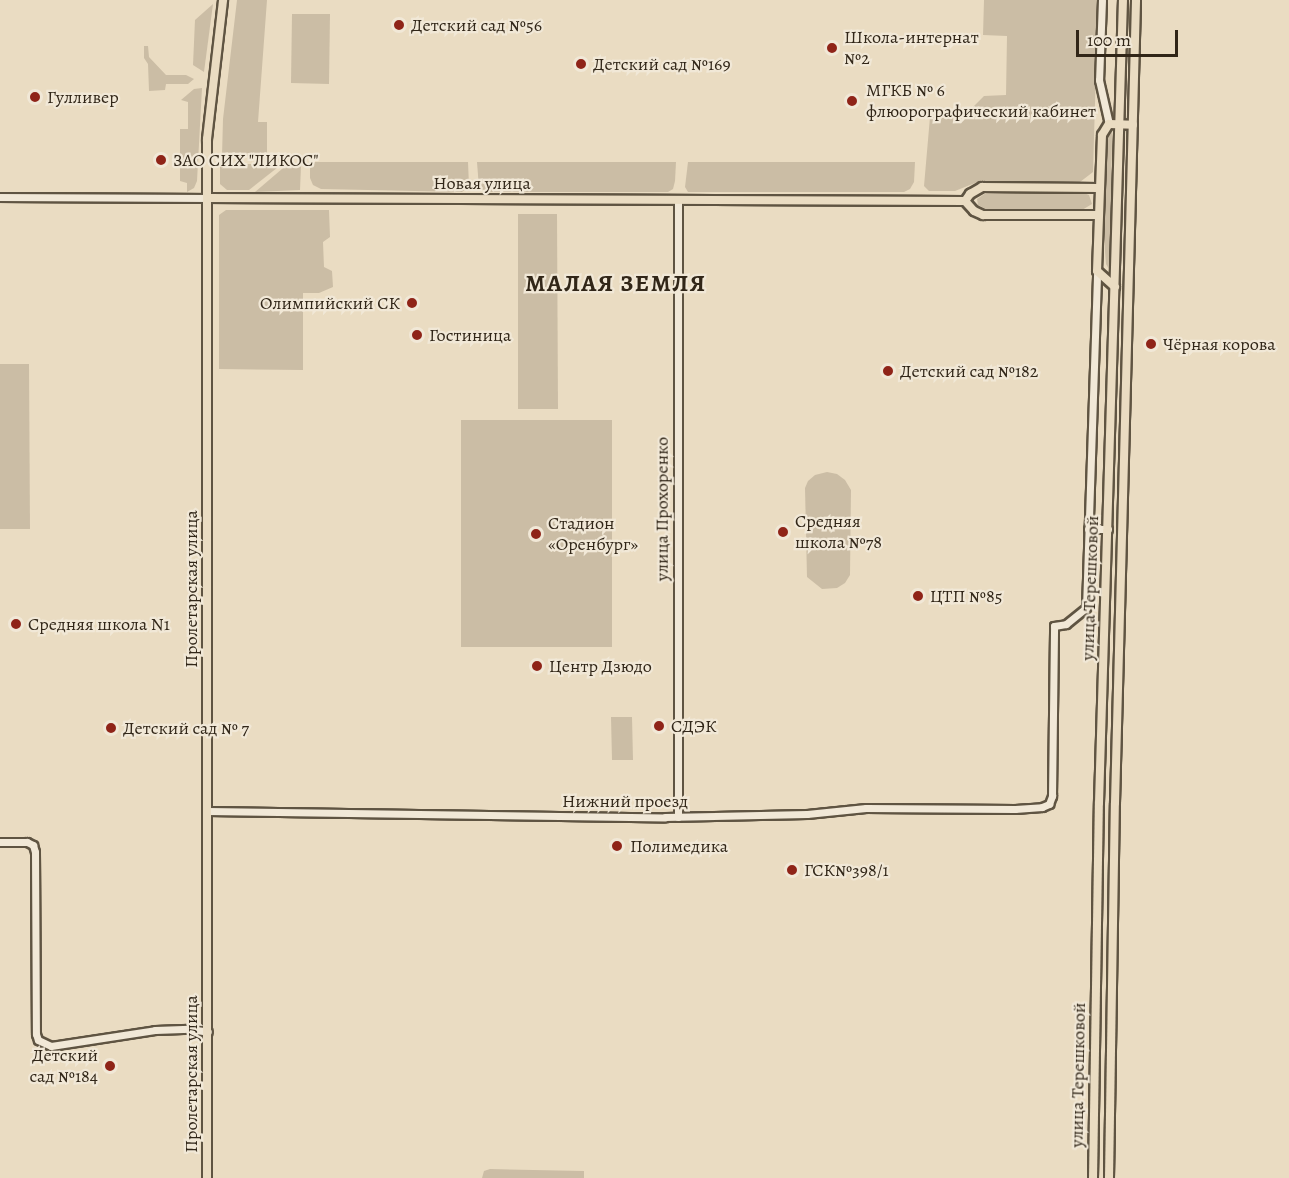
<!DOCTYPE html>
<html>
<head>
<meta charset="utf-8">
<style>
	body { margin:0 }
	#map { position:relative; width:1289px; height:1178px; overflow:hidden; background:#eadcc2; font-family:Alegreya,serif }
	div>[style] { position:absolute }
	.green>* { inset:0; background:#cbbda5 }
	.roads { filter:drop-shadow(2px 0 #5f5442) drop-shadow(-2px 0 #5f5442) drop-shadow(0 2px #5f5442) drop-shadow(0 -2px #5f5442) }
	.minor>* { height:7px; margin:-3.5px; padding:0 3.5px; transform-origin:3.5px; border-radius:3.5px; background:#f1e8d7 }
	.major>* { height:8px; margin:-4px; padding:0 4px; transform-origin:4px; border-radius:4px; background:#eadcc2 }
	.dots>* { width:16px; height:16px; translate:-50% -50%; box-sizing:border-box; border:3px solid #f1e8d7; border-radius:50% }
	span { translate:-50% -50%; white-space:nowrap; text-align:center; line-height:1.15; -webkit-text-stroke:4.5px #f1e8d7; paint-order:stroke }
	.poi-label { font-size:18px; color:#312618 }
	.left { translate:0 -50%; text-align:left }
	.right { translate:-100% -50%; text-align:right }
	.street-label { font-size:18px; color:#312618 }
	.district-label { font-size:24px; color:#312618; font-weight:700; letter-spacing:1.5px }
	.scale { position:absolute; left:1076px; top:30px; width:102px; height:27px; box-sizing:border-box; border:3px solid #312618; border-top:0; padding-left:8px; font-size:18px; line-height:21px; white-space:nowrap; color:#312618; -webkit-text-stroke:4px #f1e8d7; paint-order:stroke }
</style>
</head>
<body>
<div id="map">
	<div class="green">
		<div style="clip-path:polygon(237px 0,267px 0,258px 122px,267px 122px,267px 156px,222px 156px,223px 119px)"></div>
		<div style="clip-path:polygon(984px 0,1098px 0,1093px 172px,1080px 182px,980px 181px,955px 191px,929px 191px,924px 186px,930px 117px,972px 116px,971px 109px,984px 96px,1006px 95px,1007px 36px,983px 35px)"></div>
		<div style="clip-path:polygon(213px 4px,204px 72px,193px 65px,195px 20px)"></div>
		<div style="clip-path:polygon(292px 14px,330px 14px,329px 84px,291px 83px)"></div>
		<div style="clip-path:polygon(144px 46px,148px 46px,149px 57px,166px 75px,186px 75px,194px 79px,188px 84px,166px 84px,165px 90px,149px 91px,148px 64px,144px 58px)"></div>
		<div style="clip-path:polygon(202px 88px,197px 181px,194px 188px,187px 192px,187px 183px,180px 181px,180px 129px,188px 129px,188px 102px,181px 100px,194px 89px)"></div>
		<div style="clip-path:polygon(1112px 132px,1110px 271px,1106px 264px,1100px 187px,1107px 139px)"></div>
		<div style="clip-path:polygon(310px 162px,468px 162px,469px 186px,462px 192px,321px 189px,313px 185px,310px 178px)"></div>
		<div style="clip-path:polygon(477px 162px,676px 162px,675px 181px,673px 189px,668px 192px,487px 192px,479px 188px)"></div>
		<div style="clip-path:polygon(688px 162px,915px 162px,914px 182px,910px 189px,904px 192px,688px 192px,685px 187px)"></div>
		<div style="clip-path:polygon(289px 163px,301px 165px,300px 190px,255px 192px)"></div>
		<div style="clip-path:polygon(220px 164px,282px 164px,249px 190px,227px 190px,220px 184px)"></div>
		<div style="clip-path:polygon(986px 193px,1084px 193px,1089px 195px,1092px 204px,1082px 210px,990px 211px,978px 205px,977px 199px)"></div>
		<div style="clip-path:polygon(226px 210px,329px 210px,330px 237px,323px 242px,324px 267px,332px 271px,333px 287px,319px 293px,303px 293px,303px 370px,219px 369px,219px 215px)"></div>
		<div style="clip-path:polygon(518px 214px,557px 214px,558px 409px,518px 409px)"></div>
		<div style="clip-path:polygon(0 364px,29px 364px,30px 529px,0 529px)"></div>
		<div style="clip-path:polygon(461px 420px,612px 420px,612px 647px,461px 647px)"></div>
		<div style="clip-path:polygon(827px 472px,837px 474px,845px 480px,851px 490px,850px 575px,845px 583px,837px 588px,822px 589px,807px 577px,805px 488px,808px 481px,815px 475px)"></div>
		<div style="clip-path:polygon(611px 717px,632px 717px,633px 760px,612px 760px)"></div>
		<div style="clip-path:polygon(490px 1169px,584px 1171px,584px 1178px,482px 1178px,484px 1171px)"></div>
	</div>
	<div class="roads">
		<div class="minor">
			<div style="left:1102px;top:0;width:80px;rotate:92.1deg"></div>
			<div style="left:1099px;top:80px;width:45px;rotate:77.2deg"></div>
			<div style="left:0;top:197px;width:207px;rotate:0.3deg"></div>
			<div style="left:678px;top:201px;width:616px;rotate:90deg"></div>
			<div style="left:1088px;top:529px;width:20px"></div>
			<div style="left:208px;top:811px;width:457px;rotate:0.8deg"></div>
			<div style="left:665px;top:817px;width:142px;rotate:-1.2deg"></div>
			<div style="left:807px;top:814px;width:59px;rotate:-5.8deg"></div>
			<div style="left:866px;top:808px;width:149px;rotate:0.4deg"></div>
			<div style="left:1015px;top:809px;width:27px;rotate:-4deg"></div>
			<div style="left:1042px;top:807px;width:8px;rotate:-23deg"></div>
			<div style="left:1049px;top:804px;width:9px;rotate:-69deg"></div>
			<div style="left:1052px;top:796px;width:170px;rotate:-89.3deg"></div>
			<div style="left:1054px;top:626px;width:12px;rotate:-9deg"></div>
			<div style="left:1066px;top:624px;width:26px;rotate:-39deg"></div>
			<div style="left:1086px;top:608px;width:337px;rotate:-88.1deg"></div>
			<div style="left:0;top:842px;width:27px"></div>
			<div style="left:27px;top:842px;width:7px;rotate:27deg"></div>
			<div style="left:33px;top:845px;width:7px;rotate:74deg"></div>
			<div style="left:35px;top:852px;width:182px;rotate:89.7deg"></div>
			<div style="left:36px;top:1034px;width:6px;rotate:72deg"></div>
			<div style="left:38px;top:1040px;width:14px;rotate:25deg"></div>
			<div style="left:51px;top:1046px;width:105px;rotate:-8.7deg"></div>
			<div style="left:155px;top:1030px;width:35px;rotate:-2deg"></div>
			<div style="left:190px;top:1029px;width:18px;rotate:9deg"></div>
		</div>
		<div class="major">
			<div style="left:207px;top:198px;width:758px;rotate:0.23deg"></div>
			<div style="left:965px;top:201px;width:13px;rotate:48deg"></div>
			<div style="left:974px;top:211px;width:10px;rotate:24deg"></div>
			<div style="left:983px;top:215px;width:114px"></div>
			<div style="left:965px;top:201px;width:9px;rotate:-54deg"></div>
			<div style="left:970px;top:194px;width:14px;rotate:-30deg"></div>
			<div style="left:982px;top:187px;width:116px;rotate:0.5deg"></div>
			<div style="left:1115px;top:287px;width:24px;rotate:-138deg"></div>
			<div style="left:1097px;top:271px;width:136px;rotate:-87.9deg"></div>
			<div style="left:1102px;top:135px;width:13px;rotate:-58deg"></div>
			<div style="left:1109px;top:124px;width:24px;rotate:2deg"></div>
			<div style="left:207px;top:1178px;width:1039px;rotate:-90deg"></div>
			<div style="left:207px;top:139px;width:140px;rotate:-83.4deg"></div>
			<div style="left:1093px;top:1178px;width:375px;rotate:-89.1deg"></div>
			<div style="left:1099px;top:803px;width:803px;rotate:-88.29deg"></div>
			<div style="left:1109px;top:1178px;width:375px;rotate:-89.1deg"></div>
			<div style="left:1115px;top:803px;width:803px;rotate:-88.5deg"></div>
		</div>
	</div>
	<div class="dots">
		<div style="left:399px;top:25px;background:#8f2418"></div>
		<div style="left:832px;top:48px;background:#8f2418"></div>
		<div style="left:581px;top:64px;background:#8f2418"></div>
		<div style="left:35px;top:97px;background:#8f2418"></div>
		<div style="left:852px;top:101px;background:#8f2418"></div>
		<div style="left:161px;top:160px;background:#8f2418"></div>
		<div style="left:412px;top:303px;background:#8f2418"></div>
		<div style="left:417px;top:335px;background:#8f2418"></div>
		<div style="left:1151px;top:344px;background:#8f2418"></div>
		<div style="left:888px;top:371px;background:#8f2418"></div>
		<div style="left:783px;top:532px;background:#8f2418"></div>
		<div style="left:536px;top:534px;background:#8f2418"></div>
		<div style="left:918px;top:596px;background:#8f2418"></div>
		<div style="left:16px;top:624px;background:#8f2418"></div>
		<div style="left:537px;top:666px;background:#8f2418"></div>
		<div style="left:659px;top:726px;background:#8f2418"></div>
		<div style="left:111px;top:728px;background:#8f2418"></div>
		<div style="left:617px;top:846px;background:#8f2418"></div>
		<div style="left:792px;top:870px;background:#8f2418"></div>
		<div style="left:110px;top:1066px;background:#8f2418"></div>
	</div>
	<div class="poi-label">
		<span class="left" style="left:411px;top:25px">Детский сад №56</span>
		<span class="left" style="left:844px;top:48px">Школа-интернат<br>№2</span>
		<span class="left" style="left:593px;top:64px">Детский сад №169</span>
		<span class="left" style="left:866px;top:101px">МГКБ № 6<br>флюорографический кабинет</span>
		<span class="left" style="left:47px;top:97px">Гулливер</span>
		<span class="left" style="left:173px;top:160px">ЗАО СИХ "ЛИКОС"</span>
		<span class="right" style="left:400px;top:303px">Олимпийский СК</span>
		<span class="left" style="left:429px;top:335px">Гостиница</span>
		<span class="left" style="left:1163px;top:344px">Чёрная корова</span>
		<span class="left" style="left:900px;top:371px">Детский сад №182</span>
		<span class="left" style="left:795px;top:532px">Средняя<br>школа №78</span>
		<span class="left" style="left:548px;top:534px">Стадион<br>«Оренбург»</span>
		<span class="left" style="left:930px;top:596px">ЦТП №85</span>
		<span class="left" style="left:28px;top:624px">Средняя школа N1</span>
		<span class="left" style="left:549px;top:666px">Центр Дзюдо</span>
		<span class="left" style="left:671px;top:726px">СДЭК</span>
		<span class="left" style="left:123px;top:728px">Детский сад № 7</span>
		<span class="left" style="left:630px;top:846px">Полимедика</span>
		<span class="left" style="left:804px;top:870px">ГСК№398/1</span>
		<span class="right" style="left:98px;top:1066px">Детский<br>сад №184</span>
	</div>
	<div class="street-label">
		<span style="left:482px;top:183px">Новая улица</span>
		<span style="left:662px;top:509px;rotate:-90deg">улица Прохоренко</span>
		<span style="left:1090px;top:588px;rotate:-88deg">улица Терешковой</span>
		<span style="left:191px;top:589px;rotate:-90deg">Пролетарская улица</span>
		<span style="left:625px;top:801px">Нижний проезд</span>
		<span style="left:191px;top:1074px;rotate:-90deg">Пролетарская улица</span>
		<span style="left:1078px;top:1075px;rotate:-89deg">улица Терешковой</span>
	</div>
	<div class="district-label">
		<span style="left:616px;top:284px">МАЛАЯ ЗЕМЛЯ</span>
	</div>
	<div class="scale">100 m</div>
</div>
</body>
</html>
